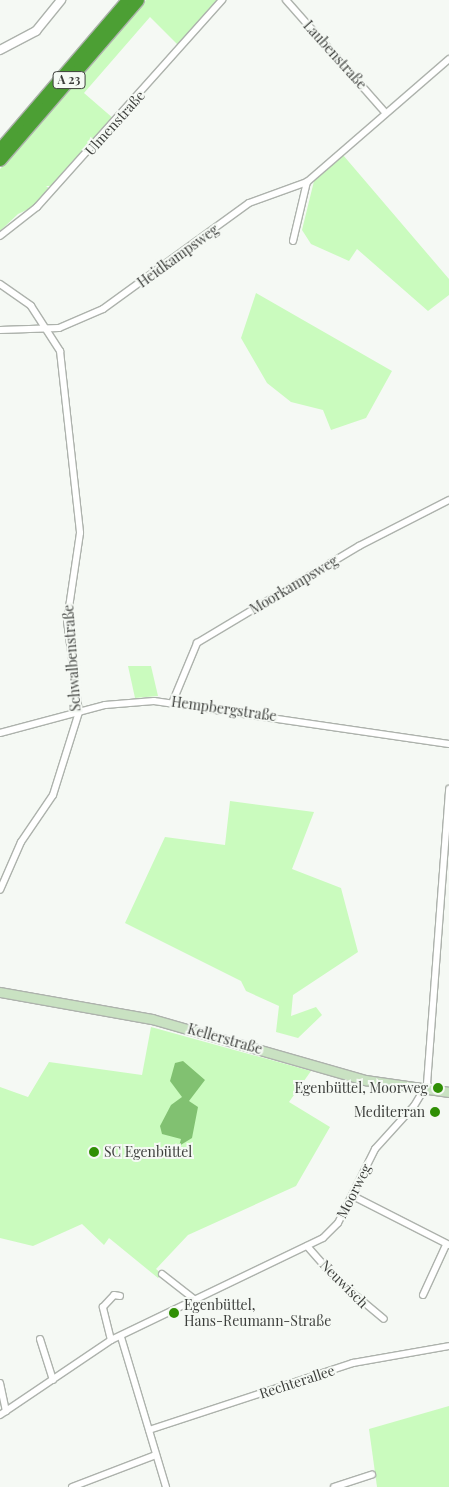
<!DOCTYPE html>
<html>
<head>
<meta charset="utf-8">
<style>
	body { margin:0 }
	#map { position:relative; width:449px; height:1487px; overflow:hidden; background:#f5f9f4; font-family:"Playfair Display",serif }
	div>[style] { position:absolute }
	.green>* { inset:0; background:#cafbbe }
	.water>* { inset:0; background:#81c171 }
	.roads { filter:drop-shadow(1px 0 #adb2ac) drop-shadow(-1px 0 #adb2ac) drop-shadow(0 1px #adb2ac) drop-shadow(0 -1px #adb2ac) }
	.minor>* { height:6px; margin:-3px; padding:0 3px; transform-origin:3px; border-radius:3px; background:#fff }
	.tertiary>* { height:8px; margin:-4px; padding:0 4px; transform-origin:4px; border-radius:4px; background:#fff }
	.secondary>* { height:9px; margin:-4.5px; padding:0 4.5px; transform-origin:4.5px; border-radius:4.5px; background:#c9e2c2 }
	.motorway>* { height:11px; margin:-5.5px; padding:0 5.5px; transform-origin:5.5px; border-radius:5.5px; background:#4c9f34 }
	.dots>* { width:14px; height:14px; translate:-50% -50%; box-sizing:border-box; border:2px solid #f5f9f4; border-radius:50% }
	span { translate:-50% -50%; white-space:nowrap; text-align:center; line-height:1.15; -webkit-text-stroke:4px #f5f9f4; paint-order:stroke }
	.shield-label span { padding:1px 4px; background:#f5f9f4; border:1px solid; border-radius:4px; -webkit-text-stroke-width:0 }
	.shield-label { font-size:12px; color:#3c3e3b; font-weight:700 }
	.street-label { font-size:14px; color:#3c3e3b }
	.poi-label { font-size:14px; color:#3c3e3b }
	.right { translate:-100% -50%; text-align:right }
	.left { translate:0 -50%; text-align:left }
</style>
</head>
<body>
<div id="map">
	<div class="green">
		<div style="clip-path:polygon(146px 0,219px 0,179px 46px,150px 17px,84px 93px,114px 119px,52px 186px,46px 186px,50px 189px,33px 207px,18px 214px,0 231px,0 169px)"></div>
		<div style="clip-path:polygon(343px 155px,449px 279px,449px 295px,428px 311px,357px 249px,349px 261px,311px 244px,302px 230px,314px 181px)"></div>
		<div style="clip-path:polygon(256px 293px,392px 371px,366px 418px,331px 430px,323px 410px,291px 402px,267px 383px,241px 338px)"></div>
		<div style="clip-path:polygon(128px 666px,151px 666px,158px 696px,135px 698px)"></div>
		<div style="clip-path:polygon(230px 801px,314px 812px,292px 869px,341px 888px,358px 952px,293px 995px,291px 1016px,316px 1007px,322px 1015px,298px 1038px,276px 1032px,279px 1006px,246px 991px,241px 981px,125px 923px,165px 837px,225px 845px)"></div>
		<div style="clip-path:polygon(151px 1027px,311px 1071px,289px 1102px,330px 1127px,296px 1186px,188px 1235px,156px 1269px,162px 1274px,158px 1278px,109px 1238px,104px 1245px,82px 1224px,33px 1246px,0 1238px,0 1087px,28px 1097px,49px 1062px,142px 1075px)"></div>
		<div style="clip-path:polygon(449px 1406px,449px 1487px,377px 1487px,369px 1429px)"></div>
	</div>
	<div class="water">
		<div style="clip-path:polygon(183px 1061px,205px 1080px,189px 1101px,198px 1107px,192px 1138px,179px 1146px,181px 1139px,162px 1134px,160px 1126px,171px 1105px,182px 1097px,170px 1081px,175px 1063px)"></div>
	</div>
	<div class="roads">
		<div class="minor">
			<div style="left:286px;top:0;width:148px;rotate:48.6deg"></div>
			<div style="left:0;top:236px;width:47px;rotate:-38.1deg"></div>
			<div style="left:37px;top:207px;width:278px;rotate:-48.2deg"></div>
			<div style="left:293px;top:241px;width:61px;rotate:-76.7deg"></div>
			<div style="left:0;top:284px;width:38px;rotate:35deg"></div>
			<div style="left:31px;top:306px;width:54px;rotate:57.2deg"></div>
			<div style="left:60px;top:351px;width:183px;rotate:83.7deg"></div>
			<div style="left:80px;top:533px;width:89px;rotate:98.4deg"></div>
			<div style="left:67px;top:621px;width:92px;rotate:82.5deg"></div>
			<div style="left:79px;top:712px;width:87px;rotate:107.4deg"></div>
			<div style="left:53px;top:795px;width:57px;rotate:124.2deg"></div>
			<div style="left:21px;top:842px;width:52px;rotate:113.6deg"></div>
			<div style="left:0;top:330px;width:59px;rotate:-1.9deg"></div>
			<div style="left:59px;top:328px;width:48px;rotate:-23.4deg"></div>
			<div style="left:103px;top:309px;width:180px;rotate:-36deg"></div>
			<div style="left:249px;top:203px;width:62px;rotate:-19.9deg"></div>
			<div style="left:307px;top:182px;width:188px;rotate:-40.9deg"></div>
			<div style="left:173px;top:701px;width:63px;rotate:-67.5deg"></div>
			<div style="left:197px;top:643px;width:189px;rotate:-30.9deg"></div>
			<div style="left:359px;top:546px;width:101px;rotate:-27.1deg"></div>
			<div style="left:0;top:733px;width:109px;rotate:-14.9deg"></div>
			<div style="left:105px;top:705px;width:49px;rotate:-4.7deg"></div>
			<div style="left:154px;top:701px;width:298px;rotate:8.3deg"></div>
			<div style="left:353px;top:1196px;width:108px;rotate:27deg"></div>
			<div style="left:307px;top:1246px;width:44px;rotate:48.7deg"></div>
			<div style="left:336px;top:1279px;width:62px;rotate:39.8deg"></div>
			<div style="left:162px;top:1274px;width:39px;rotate:38deg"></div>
			<div style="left:423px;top:1295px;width:55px;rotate:-65.3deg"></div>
			<div style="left:121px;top:1337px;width:157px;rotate:73.3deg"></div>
			<div style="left:40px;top:1339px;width:43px;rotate:72.4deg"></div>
			<div style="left:111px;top:1340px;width:34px;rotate:-104deg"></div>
			<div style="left:103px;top:1307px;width:16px;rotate:-47deg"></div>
			<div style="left:114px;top:1295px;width:6px;rotate:9deg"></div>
			<div style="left:0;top:1383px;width:29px;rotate:78deg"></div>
			<div style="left:0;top:1415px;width:134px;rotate:-34deg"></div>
			<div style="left:111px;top:1340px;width:235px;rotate:-25.7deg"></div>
			<div style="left:323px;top:1238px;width:21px;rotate:-45deg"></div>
			<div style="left:338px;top:1223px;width:83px;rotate:-63.4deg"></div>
			<div style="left:375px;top:1149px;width:58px;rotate:-47.8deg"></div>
			<div style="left:414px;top:1106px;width:26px;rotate:-59deg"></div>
			<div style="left:427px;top:1084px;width:296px;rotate:-85.7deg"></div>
			<div style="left:149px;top:1430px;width:215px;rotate:-18.2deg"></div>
			<div style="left:353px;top:1363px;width:97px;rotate:-10deg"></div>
			<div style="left:72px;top:1487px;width:90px;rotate:-20.9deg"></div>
			<div style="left:334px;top:1487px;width:40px;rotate:-18deg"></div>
		</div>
		<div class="tertiary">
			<div style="left:0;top:50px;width:41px;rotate:-27.8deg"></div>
			<div style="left:36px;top:31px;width:40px;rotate:-51deg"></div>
		</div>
		<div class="secondary">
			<div style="left:0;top:992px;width:154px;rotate:10.1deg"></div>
			<div style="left:152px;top:1019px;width:222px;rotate:16deg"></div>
			<div style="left:365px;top:1080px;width:85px;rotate:8.1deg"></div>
		</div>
		<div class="motorway">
			<div style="left:0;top:148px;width:195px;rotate:-49.4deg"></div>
			<div style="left:0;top:160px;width:211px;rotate:-49.2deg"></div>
		</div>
	</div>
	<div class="dots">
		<div style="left:438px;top:1088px;background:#2f8f04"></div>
		<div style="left:435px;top:1112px;background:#2f8f04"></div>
		<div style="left:94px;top:1152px;background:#2f8f04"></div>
		<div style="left:174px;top:1313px;background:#2f8f04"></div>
	</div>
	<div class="shield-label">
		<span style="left:69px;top:80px">A 23</span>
	</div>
	<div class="street-label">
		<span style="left:335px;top:55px;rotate:48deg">Laubenstraße</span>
		<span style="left:115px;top:123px;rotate:-48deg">Ulmenstraße</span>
		<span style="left:178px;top:256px;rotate:-36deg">Heidkampsweg</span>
		<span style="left:294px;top:585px;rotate:-31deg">Moorkampsweg</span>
		<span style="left:72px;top:658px;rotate:-94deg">Schwalbenstraße</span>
		<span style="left:224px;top:709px;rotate:8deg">Hempbergstraße</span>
		<span style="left:225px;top:1039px;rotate:16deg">Kellerstraße</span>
		<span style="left:354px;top:1191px;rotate:-63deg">Moorweg</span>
		<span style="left:344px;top:1284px;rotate:45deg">Neuwisch</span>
		<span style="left:297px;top:1382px;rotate:-18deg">Rechterallee</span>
	</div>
	<div class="poi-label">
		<span class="right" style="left:428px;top:1088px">Egenbüttel, Moorweg</span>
		<span class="right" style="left:425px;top:1112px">Mediterran</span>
		<span class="left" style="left:104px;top:1152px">SC Egenbüttel</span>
		<span class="left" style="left:184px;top:1313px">Egenbüttel,<br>Hans-Reumann-Straße</span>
	</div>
</div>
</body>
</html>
